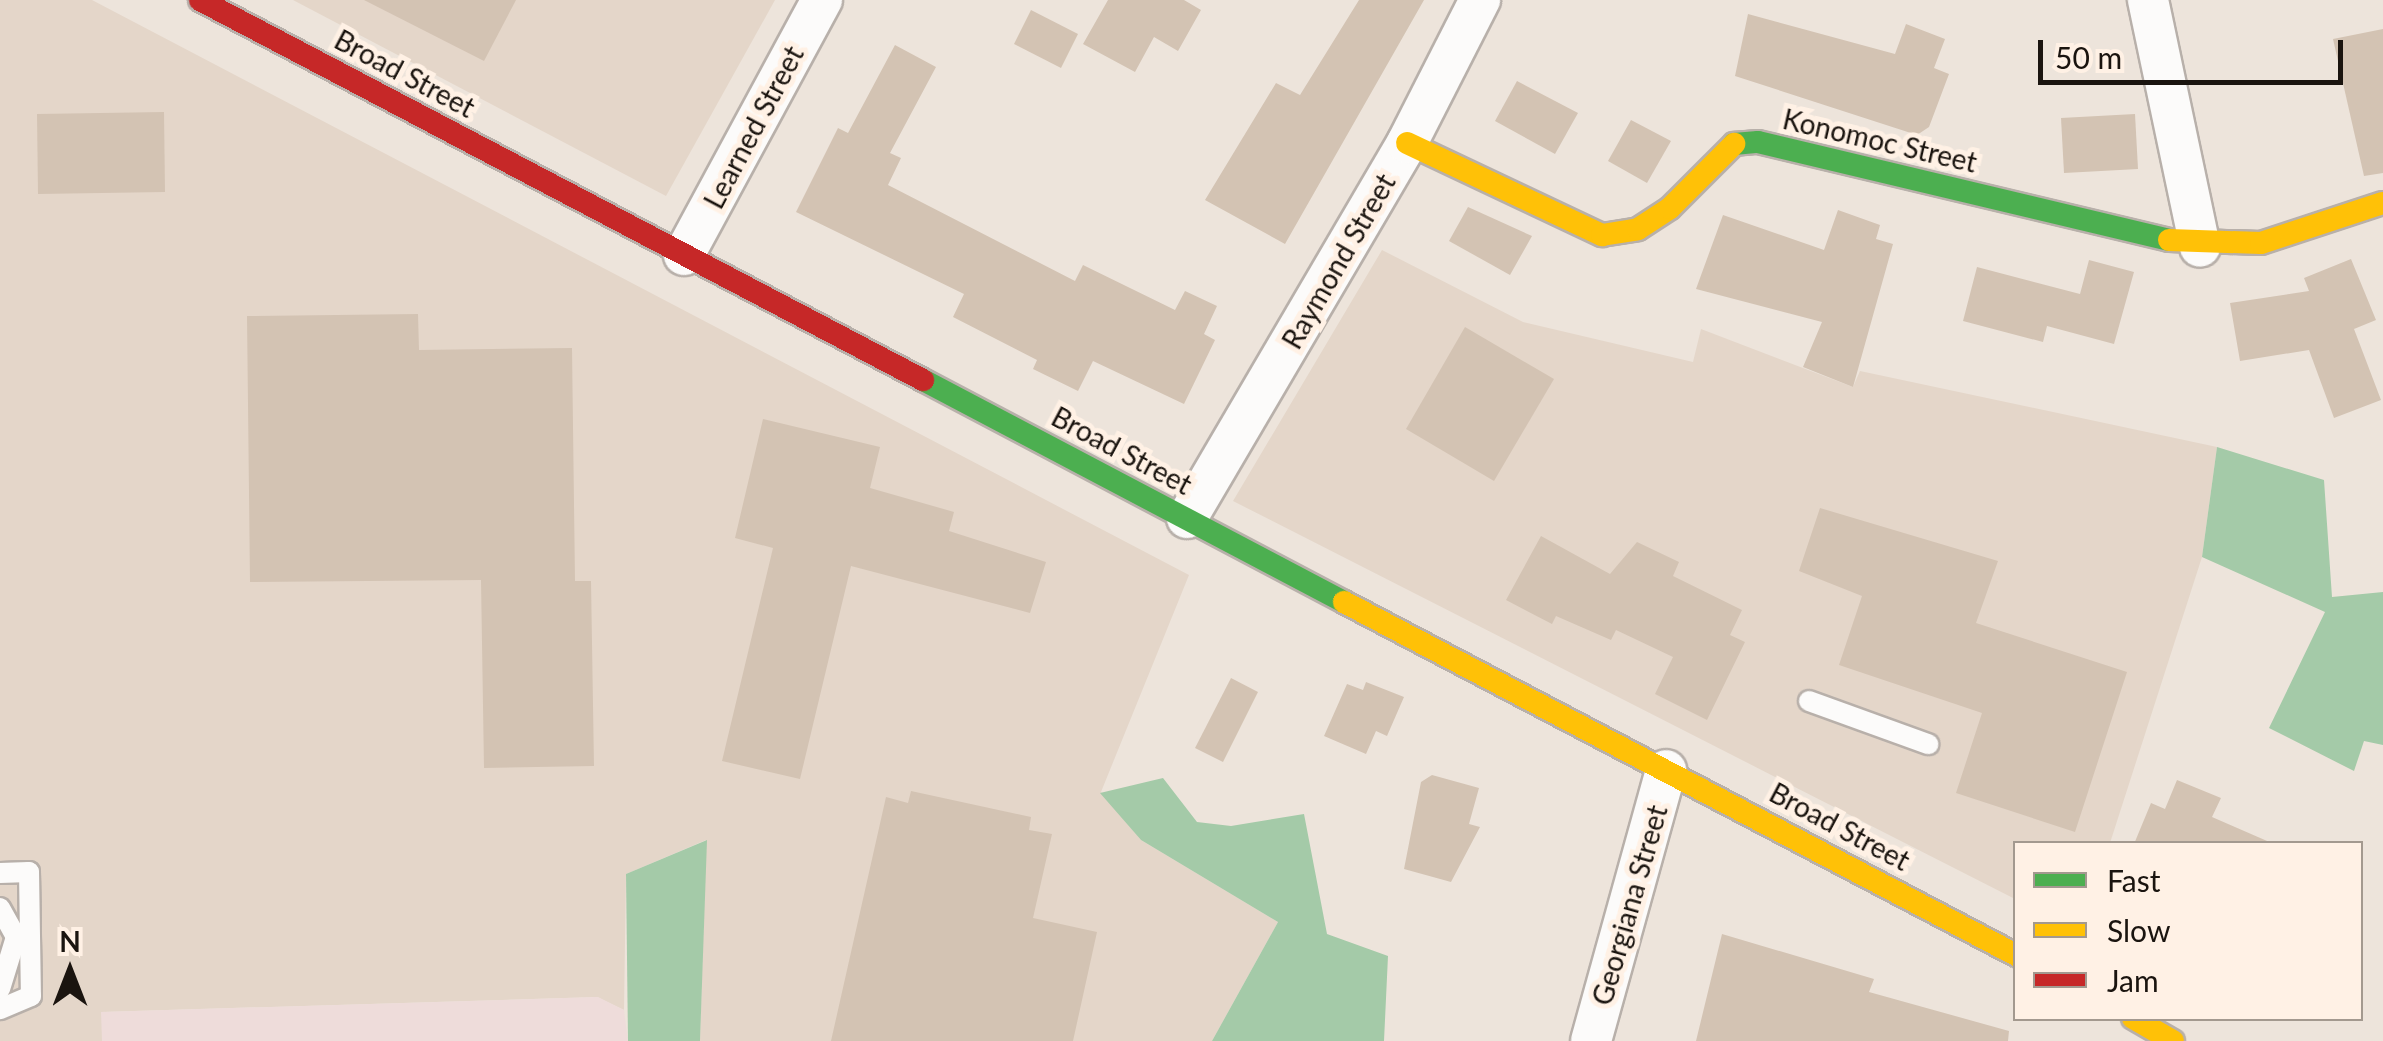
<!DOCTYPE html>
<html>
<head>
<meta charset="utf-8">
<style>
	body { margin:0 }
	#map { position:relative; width:2383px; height:1041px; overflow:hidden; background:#ede4db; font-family:Lato,sans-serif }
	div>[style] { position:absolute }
	.commercial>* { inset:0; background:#e4d6c9 }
	.industrial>* { inset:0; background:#eedcda }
	.forest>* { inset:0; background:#a4caa8 }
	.building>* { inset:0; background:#d3c3b3 }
	.roads { filter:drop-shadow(2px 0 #b8b0aa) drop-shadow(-2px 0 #b8b0aa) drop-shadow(0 2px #b8b0aa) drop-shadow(0 -2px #b8b0aa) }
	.lane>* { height:20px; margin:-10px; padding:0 10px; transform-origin:10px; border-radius:10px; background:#fcfbfa }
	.street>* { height:40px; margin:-20px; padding:0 20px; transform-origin:20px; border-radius:20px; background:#fcfbfa }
	.fast>* { height:22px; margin:-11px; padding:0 11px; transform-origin:11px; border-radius:11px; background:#4caf50 }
	.slow>* { height:22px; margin:-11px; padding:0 11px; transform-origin:11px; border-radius:11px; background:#ffc107 }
	.jam>* { height:22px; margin:-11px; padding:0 11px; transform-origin:11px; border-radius:11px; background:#c62828 }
	span { translate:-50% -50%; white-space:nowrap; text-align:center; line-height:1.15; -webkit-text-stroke:10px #fff1e5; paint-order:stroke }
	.street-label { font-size:28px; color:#1a140f }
	.legend { position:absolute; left:2013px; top:841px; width:350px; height:180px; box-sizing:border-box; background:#fff1e5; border:2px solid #a3998f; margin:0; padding:12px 18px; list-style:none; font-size:30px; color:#1a140f }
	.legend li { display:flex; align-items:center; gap:20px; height:50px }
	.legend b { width:50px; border:2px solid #a3998f }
	.north { position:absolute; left:20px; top:921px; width:100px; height:100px; -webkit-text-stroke:8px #fff1e5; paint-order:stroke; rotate:0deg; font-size:28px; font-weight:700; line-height:40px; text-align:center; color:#1a140f }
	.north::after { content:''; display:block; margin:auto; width:35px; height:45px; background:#1a140f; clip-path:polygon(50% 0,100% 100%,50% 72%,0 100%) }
	.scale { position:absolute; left:2038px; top:40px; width:305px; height:45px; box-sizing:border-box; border:5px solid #1a140f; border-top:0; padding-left:12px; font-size:30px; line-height:35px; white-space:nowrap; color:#1a140f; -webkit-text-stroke:8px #fff1e5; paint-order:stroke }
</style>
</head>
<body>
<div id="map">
	<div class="commercial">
		<div style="clip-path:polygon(0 0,92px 0,1189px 575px,1101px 792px,1141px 840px,1278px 922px,1212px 1041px,700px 1041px,706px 840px,626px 874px,624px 1010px,597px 997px,102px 1012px,102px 1041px,0 1041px)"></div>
		<div style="clip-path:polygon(293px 0,775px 0,666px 196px)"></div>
		<div style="clip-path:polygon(1382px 250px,1523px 322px,1693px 362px,1701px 329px,1853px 387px,1860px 371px,2217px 447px,2202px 557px,2110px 843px,2016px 844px,2015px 899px,1233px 501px)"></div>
	</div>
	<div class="industrial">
		<div style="clip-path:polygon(598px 997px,624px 1010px,628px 1041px,102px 1041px,101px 1012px)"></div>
	</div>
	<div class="forest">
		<div style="clip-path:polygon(2217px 447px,2324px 480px,2332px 597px,2383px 592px,2383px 745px,2364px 741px,2354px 771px,2269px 728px,2325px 612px,2202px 557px)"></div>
		<div style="clip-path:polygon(1163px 778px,1197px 822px,1231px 826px,1304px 814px,1327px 934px,1388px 956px,1384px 1041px,1212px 1041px,1278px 922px,1141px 840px,1100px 793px)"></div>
		<div style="clip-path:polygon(707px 840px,700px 1041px,628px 1041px,626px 874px)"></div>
	</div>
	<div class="building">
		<div style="clip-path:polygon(364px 0,516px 0,484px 61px)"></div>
		<div style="clip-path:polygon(1108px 0,1184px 0,1201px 10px,1178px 51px,1154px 37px,1135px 72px,1083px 44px)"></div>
		<div style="clip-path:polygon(1359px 0,1424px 0,1285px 244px,1205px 200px,1276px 83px,1300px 95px)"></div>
		<div style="clip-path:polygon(1031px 10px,1078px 34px,1061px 68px,1014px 44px)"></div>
		<div style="clip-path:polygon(1748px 14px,1895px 54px,1906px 24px,1945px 39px,1934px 68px,1949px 74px,1929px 127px,1917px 135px,1735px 76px)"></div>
		<div style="clip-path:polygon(2383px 29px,2383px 173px,2364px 176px,2333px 39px)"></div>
		<div style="clip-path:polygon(895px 45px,936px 67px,890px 153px,901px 158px,888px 185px,1075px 281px,1083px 265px,1175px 310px,1185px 291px,1217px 306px,1204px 334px,1215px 340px,1184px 404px,1093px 361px,1078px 391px,1033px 369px,1037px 360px,953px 317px,964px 294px,796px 212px,838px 128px,848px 133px)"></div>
		<div style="clip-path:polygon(1517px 81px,1578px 113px,1555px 154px,1495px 121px)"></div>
		<div style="clip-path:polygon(164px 112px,165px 192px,38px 194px,37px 114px)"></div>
		<div style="clip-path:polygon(2135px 114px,2138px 169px,2064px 173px,2061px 118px)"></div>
		<div style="clip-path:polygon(1631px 120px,1671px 141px,1647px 183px,1608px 161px)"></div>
		<div style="clip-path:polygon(1468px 207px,1532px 236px,1510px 275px,1449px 241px)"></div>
		<div style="clip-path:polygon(1838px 210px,1880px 225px,1876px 239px,1893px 244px,1853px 387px,1803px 367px,1822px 322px,1696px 289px,1723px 215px,1824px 250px)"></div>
		<div style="clip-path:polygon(2351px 259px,2376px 320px,2354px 329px,2381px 400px,2334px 418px,2309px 350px,2240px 361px,2230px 303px,2309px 291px,2304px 278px)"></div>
		<div style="clip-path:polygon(2089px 260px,2134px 272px,2114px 344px,2047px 326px,2043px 342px,1963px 321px,1977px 267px,2080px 294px)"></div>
		<div style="clip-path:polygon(418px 314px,419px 350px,572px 348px,575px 581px,591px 581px,594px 766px,484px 768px,481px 580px,250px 582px,247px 316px)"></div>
		<div style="clip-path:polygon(1465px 327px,1554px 379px,1494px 481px,1406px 429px)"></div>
		<div style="clip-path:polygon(763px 419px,880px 447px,870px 488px,954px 512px,949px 531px,1046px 562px,1030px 613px,851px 566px,800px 779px,722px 761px,773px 548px,735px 538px)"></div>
		<div style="clip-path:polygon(1820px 508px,1998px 561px,1976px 623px,2127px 672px,2075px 832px,1956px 793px,1982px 713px,1839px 665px,1862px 596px,1799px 571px)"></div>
		<div style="clip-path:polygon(1541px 536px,1610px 574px,1637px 542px,1679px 562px,1673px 576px,1742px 610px,1730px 635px,1745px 642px,1707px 720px,1655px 694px,1673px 657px,1616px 630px,1611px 640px,1556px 616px,1552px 624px,1506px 600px)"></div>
		<div style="clip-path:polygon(1231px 678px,1258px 692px,1223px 762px,1195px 748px)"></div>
		<div style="clip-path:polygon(1366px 682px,1404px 697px,1387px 736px,1376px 731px,1366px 754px,1324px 736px,1347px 684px,1363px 690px)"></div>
		<div style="clip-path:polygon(1432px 775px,1479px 788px,1469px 824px,1480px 827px,1451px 882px,1404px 869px,1421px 782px)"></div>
		<div style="clip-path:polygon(2177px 780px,2221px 798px,2212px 817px,2274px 844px,2134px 844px,2151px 803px,2165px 809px)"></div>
		<div style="clip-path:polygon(911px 791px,1031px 817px,1029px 830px,1052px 834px,1033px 918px,1097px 932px,1073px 1041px,831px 1041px,886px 797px,908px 803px)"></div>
		<div style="clip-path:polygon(1722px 934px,1874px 979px,1869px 992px,2009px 1031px,2008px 1041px,1696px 1041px)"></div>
	</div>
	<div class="roads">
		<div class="lane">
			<div style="left:1809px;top:701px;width:127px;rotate:19.9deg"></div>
			<div style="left:0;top:873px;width:29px;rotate:-2deg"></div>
			<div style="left:29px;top:872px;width:124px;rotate:89.1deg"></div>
			<div style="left:31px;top:996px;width:34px;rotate:157deg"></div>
			<div style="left:0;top:908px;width:33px;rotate:61deg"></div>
			<div style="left:16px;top:937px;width:54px;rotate:107.1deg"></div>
		</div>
		<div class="street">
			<div style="left:2148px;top:0;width:252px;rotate:78.1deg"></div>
			<div style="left:684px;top:255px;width:290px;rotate:-61.6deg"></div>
			<div style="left:1187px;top:518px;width:435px;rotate:-59.6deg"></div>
			<div style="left:1407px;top:143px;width:161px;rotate:-63deg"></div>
			<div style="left:1591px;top:1041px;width:281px;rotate:-74.5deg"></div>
		</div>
		<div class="fast">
			<div style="left:1734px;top:144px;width:24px;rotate:-5deg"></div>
			<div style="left:1758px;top:142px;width:423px;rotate:13.4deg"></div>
			<div style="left:923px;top:380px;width:476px;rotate:27.8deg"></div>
		</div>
		<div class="slow">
			<div style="left:1407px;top:143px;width:216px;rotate:25.3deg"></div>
			<div style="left:1602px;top:235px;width:36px;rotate:-9deg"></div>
			<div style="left:1638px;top:229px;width:38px;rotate:-33deg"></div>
			<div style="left:1670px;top:208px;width:91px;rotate:-45deg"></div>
			<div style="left:2169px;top:240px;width:92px;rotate:1.9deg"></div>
			<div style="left:2261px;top:243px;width:128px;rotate:-18.2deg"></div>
			<div style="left:1344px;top:602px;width:759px;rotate:27.71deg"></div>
			<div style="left:2133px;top:1018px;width:46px;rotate:29.9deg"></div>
		</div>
		<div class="jam">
			<div style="left:200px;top:0;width:817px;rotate:27.73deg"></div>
		</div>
	</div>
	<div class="street-label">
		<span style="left:405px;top:73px;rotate:28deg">Broad Street</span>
		<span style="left:753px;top:127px;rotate:-62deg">Learned Street</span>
		<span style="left:1880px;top:140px;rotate:13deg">Konomoc Street</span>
		<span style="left:1338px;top:261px;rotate:-60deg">Raymond Street</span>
		<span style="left:1122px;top:450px;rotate:28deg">Broad Street</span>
		<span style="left:1840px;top:826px;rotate:28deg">Broad Street</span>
		<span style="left:1629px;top:905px;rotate:-74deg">Georgiana Street</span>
	</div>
	<ul class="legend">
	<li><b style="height:12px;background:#4caf50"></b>Fast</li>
	<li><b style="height:12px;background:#ffc107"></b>Slow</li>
	<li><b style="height:12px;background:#c62828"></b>Jam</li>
	</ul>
	<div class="north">N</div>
	<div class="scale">50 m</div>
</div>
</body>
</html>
